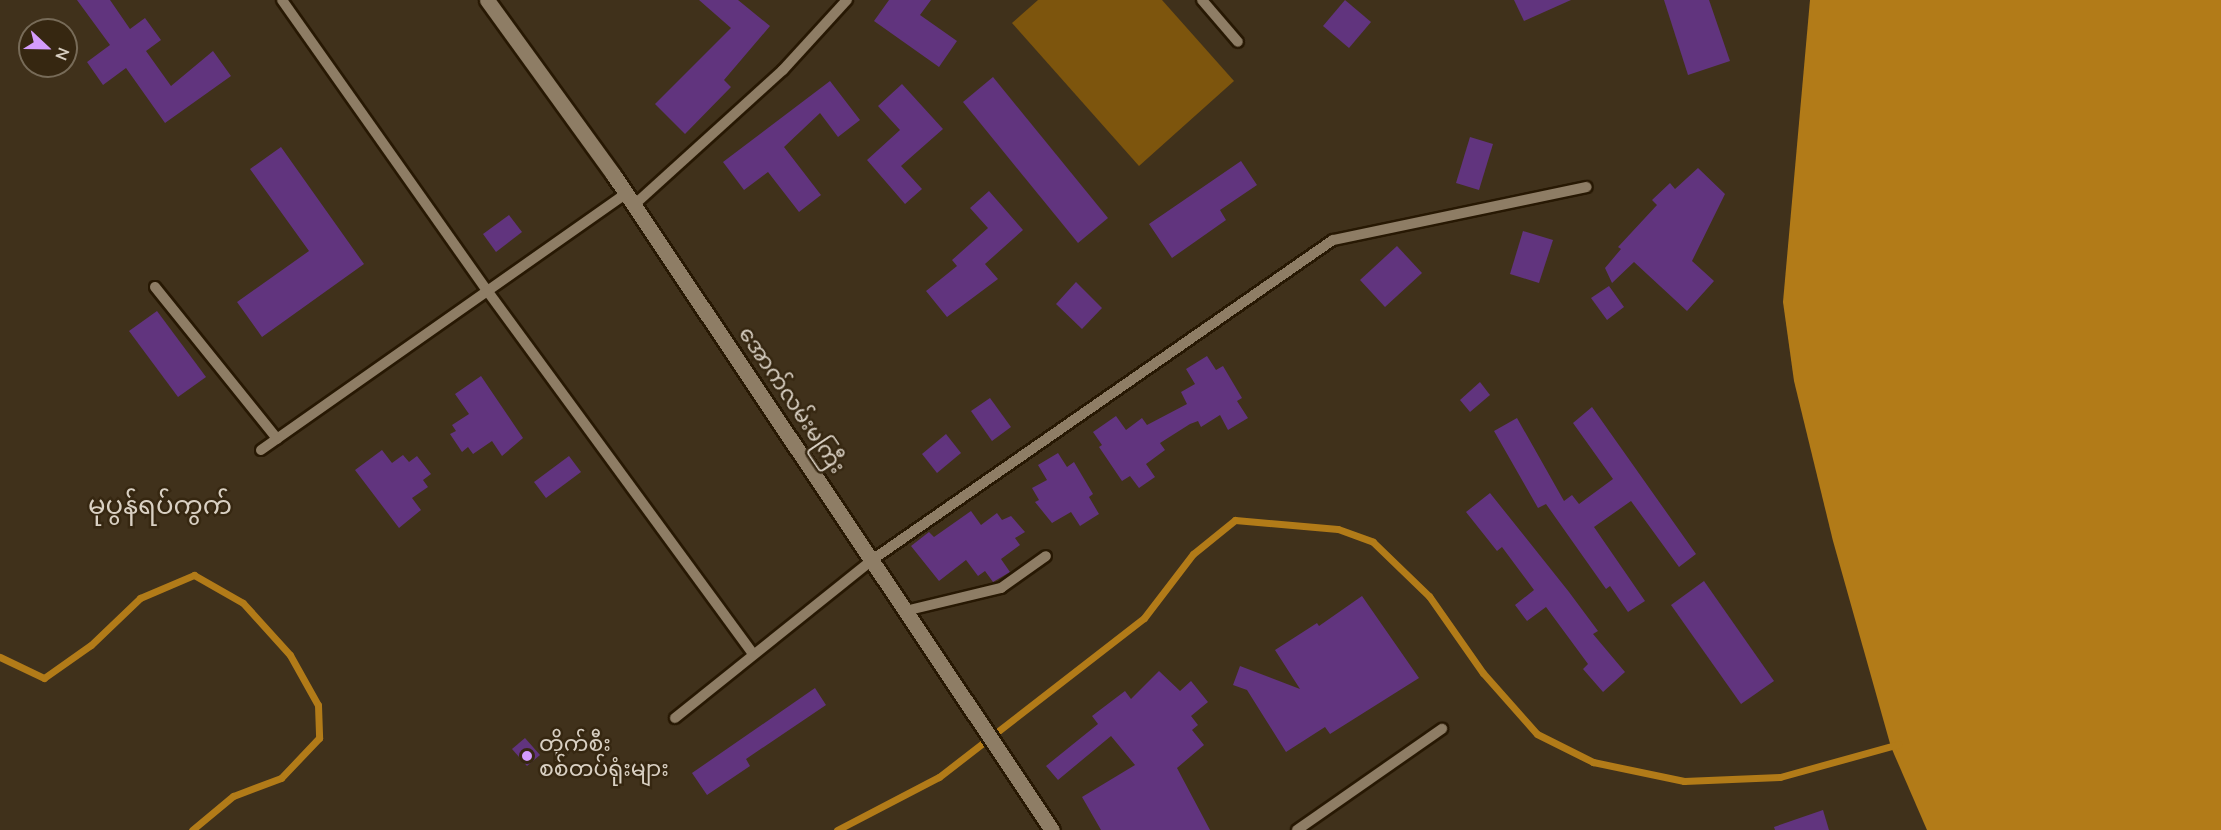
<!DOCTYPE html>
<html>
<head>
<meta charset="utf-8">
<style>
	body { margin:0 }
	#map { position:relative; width:2221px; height:830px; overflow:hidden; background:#40311b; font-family:Mulish,"Noto Sans Myanmar",sans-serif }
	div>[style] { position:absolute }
	.green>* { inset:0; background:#7d550d }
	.water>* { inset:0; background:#b27b18 }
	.stream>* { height:7px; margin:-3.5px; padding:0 3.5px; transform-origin:3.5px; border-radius:3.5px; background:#b27b18 }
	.building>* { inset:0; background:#61347e }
	.roads { filter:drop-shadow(2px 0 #271803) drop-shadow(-2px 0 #271803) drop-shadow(0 2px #271803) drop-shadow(0 -2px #271803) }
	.lane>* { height:10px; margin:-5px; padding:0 5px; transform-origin:5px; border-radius:5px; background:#8e7d65 }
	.secondary>* { height:15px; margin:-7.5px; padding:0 7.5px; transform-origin:7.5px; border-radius:7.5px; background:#8e7d65 }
	.dots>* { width:16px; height:16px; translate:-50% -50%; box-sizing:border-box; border:3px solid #362711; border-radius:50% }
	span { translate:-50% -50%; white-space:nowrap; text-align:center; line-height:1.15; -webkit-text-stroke:5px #362711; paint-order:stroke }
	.street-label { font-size:22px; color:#d9d0c3 }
	.poi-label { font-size:22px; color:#d9d0c3 }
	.left { translate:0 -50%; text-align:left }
	.quarter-label { font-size:26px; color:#d9d0c3 }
	.north { position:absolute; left:18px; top:18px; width:60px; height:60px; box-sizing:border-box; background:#362711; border:2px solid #776b58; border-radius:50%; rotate:112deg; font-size:16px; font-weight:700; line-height:24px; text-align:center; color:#d9d0c3 }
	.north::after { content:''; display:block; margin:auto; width:21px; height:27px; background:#d39cfc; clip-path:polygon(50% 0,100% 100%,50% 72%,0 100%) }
</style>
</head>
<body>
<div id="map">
	<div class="green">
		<div style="clip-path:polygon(1038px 0,1162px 0,1234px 81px,1139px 166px,1012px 23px)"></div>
	</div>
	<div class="water">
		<div style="clip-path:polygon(1810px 0,2221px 0,2221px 830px,1927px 830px,1891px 747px,1833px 541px,1794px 381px,1783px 302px)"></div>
	</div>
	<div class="stream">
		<div style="left:0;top:657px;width:49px;rotate:25.5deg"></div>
		<div style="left:44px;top:678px;width:57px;rotate:-35.1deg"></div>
		<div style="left:91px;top:645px;width:68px;rotate:-43.8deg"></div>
		<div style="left:140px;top:598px;width:59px;rotate:-23.1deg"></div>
		<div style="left:194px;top:575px;width:56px;rotate:29.7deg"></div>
		<div style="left:243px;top:603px;width:70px;rotate:47.9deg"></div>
		<div style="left:290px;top:655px;width:57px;rotate:60.8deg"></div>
		<div style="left:318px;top:705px;width:33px;rotate:88deg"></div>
		<div style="left:319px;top:738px;width:55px;rotate:133.5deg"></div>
		<div style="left:281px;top:778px;width:51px;rotate:159.4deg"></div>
		<div style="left:233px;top:796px;width:53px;rotate:140.3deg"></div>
		<div style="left:837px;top:830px;width:115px;rotate:-27.5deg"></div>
		<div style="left:939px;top:777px;width:259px;rotate:-37.8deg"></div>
		<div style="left:1144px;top:618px;width:81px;rotate:-52.6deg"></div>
		<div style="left:1193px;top:554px;width:54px;rotate:-39deg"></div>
		<div style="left:1235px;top:520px;width:103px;rotate:5deg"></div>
		<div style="left:1338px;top:529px;width:37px;rotate:20deg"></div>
		<div style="left:1373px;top:542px;width:78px;rotate:44deg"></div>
		<div style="left:1429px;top:596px;width:94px;rotate:55deg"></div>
		<div style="left:1483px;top:673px;width:81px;rotate:48.5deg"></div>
		<div style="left:1537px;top:734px;width:63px;rotate:26.6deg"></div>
		<div style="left:1593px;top:762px;width:93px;rotate:11.8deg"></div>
		<div style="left:1684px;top:781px;width:96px;rotate:-2.4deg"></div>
		<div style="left:1780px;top:777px;width:123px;rotate:-15.5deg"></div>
	</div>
	<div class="building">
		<div style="clip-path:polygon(77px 0,110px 0,130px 29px,145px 18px,161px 40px,146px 51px,171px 86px,213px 51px,231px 76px,165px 123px,126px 68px,103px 85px,87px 62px,110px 45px)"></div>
		<div style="clip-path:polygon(699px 0,738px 0,770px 26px,724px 80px,731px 87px,685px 134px,655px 104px,731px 28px)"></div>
		<div style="clip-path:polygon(889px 0,931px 0,920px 15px,957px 41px,939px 67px,874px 21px)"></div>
		<div style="clip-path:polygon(1345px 0,1371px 22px,1349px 48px,1323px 26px)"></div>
		<div style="clip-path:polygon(1514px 0,1571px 0,1524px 21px)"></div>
		<div style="clip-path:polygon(1664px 0,1709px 0,1730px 61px,1688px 75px)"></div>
		<div style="clip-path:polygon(993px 77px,1108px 218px,1078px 243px,963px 102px)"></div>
		<div style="clip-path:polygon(830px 81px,860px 120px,838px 137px,820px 113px,784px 147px,821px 195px,799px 212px,768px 172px,744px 190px,723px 162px)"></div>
		<div style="clip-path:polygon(902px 84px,943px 129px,901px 166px,922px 189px,905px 204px,867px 160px,900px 130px,878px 106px)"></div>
		<div style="clip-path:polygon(1470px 137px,1493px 144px,1479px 190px,1456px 183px)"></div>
		<div style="clip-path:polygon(281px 147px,364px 264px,262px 337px,237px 302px,309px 251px,250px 169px)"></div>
		<div style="clip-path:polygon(1241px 161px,1257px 185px,1220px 210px,1226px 220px,1172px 258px,1149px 224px)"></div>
		<div style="clip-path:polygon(1698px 168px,1725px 194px,1692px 261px,1714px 281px,1687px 311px,1634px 262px,1612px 283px,1605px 268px,1621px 249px,1618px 247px,1657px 205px,1652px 200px,1670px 183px,1675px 189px)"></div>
		<div style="clip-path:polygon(989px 191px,1023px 230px,985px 264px,998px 279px,947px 317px,926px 291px,957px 266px,952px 260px,988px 228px,970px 208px)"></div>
		<div style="clip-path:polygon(509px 215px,522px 232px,496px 252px,483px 234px)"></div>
		<div style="clip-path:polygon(1523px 231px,1553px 240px,1539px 283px,1510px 274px)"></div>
		<div style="clip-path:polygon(1397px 246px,1422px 273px,1385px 307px,1360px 280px)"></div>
		<div style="clip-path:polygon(1076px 282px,1102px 308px,1082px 329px,1056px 304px)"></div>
		<div style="clip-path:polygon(1609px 286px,1624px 307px,1607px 320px,1591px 298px)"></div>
		<div style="clip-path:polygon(157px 311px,206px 377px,178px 397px,129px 331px)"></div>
		<div style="clip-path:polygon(1207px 356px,1216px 370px,1223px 366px,1242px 398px,1237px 401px,1248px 418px,1228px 430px,1220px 415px,1201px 427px,1198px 421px,1190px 424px,1160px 443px,1165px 450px,1146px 464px,1155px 477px,1139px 488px,1130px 476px,1122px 481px,1099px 447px,1102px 445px,1093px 432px,1116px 416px,1126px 430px,1142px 418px,1147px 425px,1187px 404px,1181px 392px,1195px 384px,1186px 369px)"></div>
		<div style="clip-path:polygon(481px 376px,523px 438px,502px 456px,492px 441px,473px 454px,468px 447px,462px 452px,450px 434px,456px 431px,452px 425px,469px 414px,455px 394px)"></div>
		<div style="clip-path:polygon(1480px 382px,1490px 395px,1470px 412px,1460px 400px)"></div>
		<div style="clip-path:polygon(990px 398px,1011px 427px,992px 441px,971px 411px)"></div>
		<div style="clip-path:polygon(1592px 407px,1696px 554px,1679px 567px,1631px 501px,1594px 527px,1645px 601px,1628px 612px,1610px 586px,1606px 589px,1546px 504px,1538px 508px,1494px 431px,1517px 418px,1564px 501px,1572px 495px,1579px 504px,1613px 479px,1573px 423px)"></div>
		<div style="clip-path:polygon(946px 434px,961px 453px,937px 473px,922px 454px)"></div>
		<div style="clip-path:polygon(382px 450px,392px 463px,403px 455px,409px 462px,417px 456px,431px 474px,423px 480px,428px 487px,412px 498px,421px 510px,399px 528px,355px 470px)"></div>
		<div style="clip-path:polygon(1058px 453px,1067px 467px,1074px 462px,1093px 494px,1089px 497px,1099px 514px,1080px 526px,1071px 512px,1052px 523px,1035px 502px,1039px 500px,1032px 488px,1047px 480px,1038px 465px)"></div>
		<div style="clip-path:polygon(569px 456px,581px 472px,546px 498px,534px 482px)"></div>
		<div style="clip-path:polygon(1490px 493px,1569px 592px,1598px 631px,1593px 634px,1625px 672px,1603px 692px,1583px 669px,1588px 664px,1546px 607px,1527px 621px,1515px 605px,1534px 590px,1502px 547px,1497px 551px,1466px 512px)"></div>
		<div style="clip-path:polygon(971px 511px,981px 525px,997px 513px,1002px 520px,1011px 516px,1025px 532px,1015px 538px,1020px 545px,1001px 559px,1010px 572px,993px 582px,985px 571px,978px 576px,966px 560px,939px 581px,911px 546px,929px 532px,934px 537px)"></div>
		<div style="clip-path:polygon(1704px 581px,1774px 681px,1741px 704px,1671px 605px)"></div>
		<div style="clip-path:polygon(1362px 596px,1419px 678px,1330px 734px,1325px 727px,1286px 752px,1247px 690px,1233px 685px,1240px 666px,1300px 689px,1275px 650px,1317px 623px,1319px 626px)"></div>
		<div style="clip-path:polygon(1159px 671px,1180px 691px,1191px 681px,1208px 702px,1191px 716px,1198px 725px,1192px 730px,1204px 745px,1177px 768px,1210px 830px,1101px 830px,1082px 797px,1135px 765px,1111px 736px,1058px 780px,1046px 766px,1098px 724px,1092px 716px,1125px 691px,1131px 699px)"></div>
		<div style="clip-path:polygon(815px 688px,826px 705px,746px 759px,750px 766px,707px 795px,692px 773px)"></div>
		<div style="clip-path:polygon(525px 738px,540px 755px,527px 766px,512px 749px)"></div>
		<div style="clip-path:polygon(1823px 810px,1829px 830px,1775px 830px,1774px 827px)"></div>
	</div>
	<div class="roads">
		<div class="lane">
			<div style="left:282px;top:0;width:354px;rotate:54.8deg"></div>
			<div style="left:486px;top:289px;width:451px;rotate:53.8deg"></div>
			<div style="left:1202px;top:0;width:55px;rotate:49.4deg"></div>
			<div style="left:634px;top:205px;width:201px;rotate:-42.2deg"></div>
			<div style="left:783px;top:70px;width:95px;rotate:-47.6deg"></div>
			<div style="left:155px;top:287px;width:195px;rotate:51.2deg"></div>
			<div style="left:261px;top:450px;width:446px;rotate:-35.1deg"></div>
			<div style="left:905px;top:611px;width:99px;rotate:-13.5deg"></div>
			<div style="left:1001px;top:588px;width:55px;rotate:-35.4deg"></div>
			<div style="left:675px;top:718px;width:253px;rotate:-38.7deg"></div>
			<div style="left:872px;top:560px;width:561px;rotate:-34.77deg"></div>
			<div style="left:1333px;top:240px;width:259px;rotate:-11.8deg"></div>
			<div style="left:1297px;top:830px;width:177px;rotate:-34.9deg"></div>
		</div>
		<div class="secondary">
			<div style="left:487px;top:0;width:215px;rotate:54.1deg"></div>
			<div style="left:613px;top:174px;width:789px;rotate:56.21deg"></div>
		</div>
	</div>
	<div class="dots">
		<div style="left:527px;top:756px;background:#d39cfc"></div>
	</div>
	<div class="street-label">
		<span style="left:792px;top:400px;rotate:56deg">အောက်လမ်းမကြီး</span>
	</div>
	<div class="poi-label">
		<span class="left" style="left:539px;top:756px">တိုက်စီး<br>စစ်တပ်ရုံးများ</span>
	</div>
	<div class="quarter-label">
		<span style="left:160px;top:505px">မုပွန်ရပ်ကွက်</span>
	</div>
	<div class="north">N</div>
</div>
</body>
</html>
